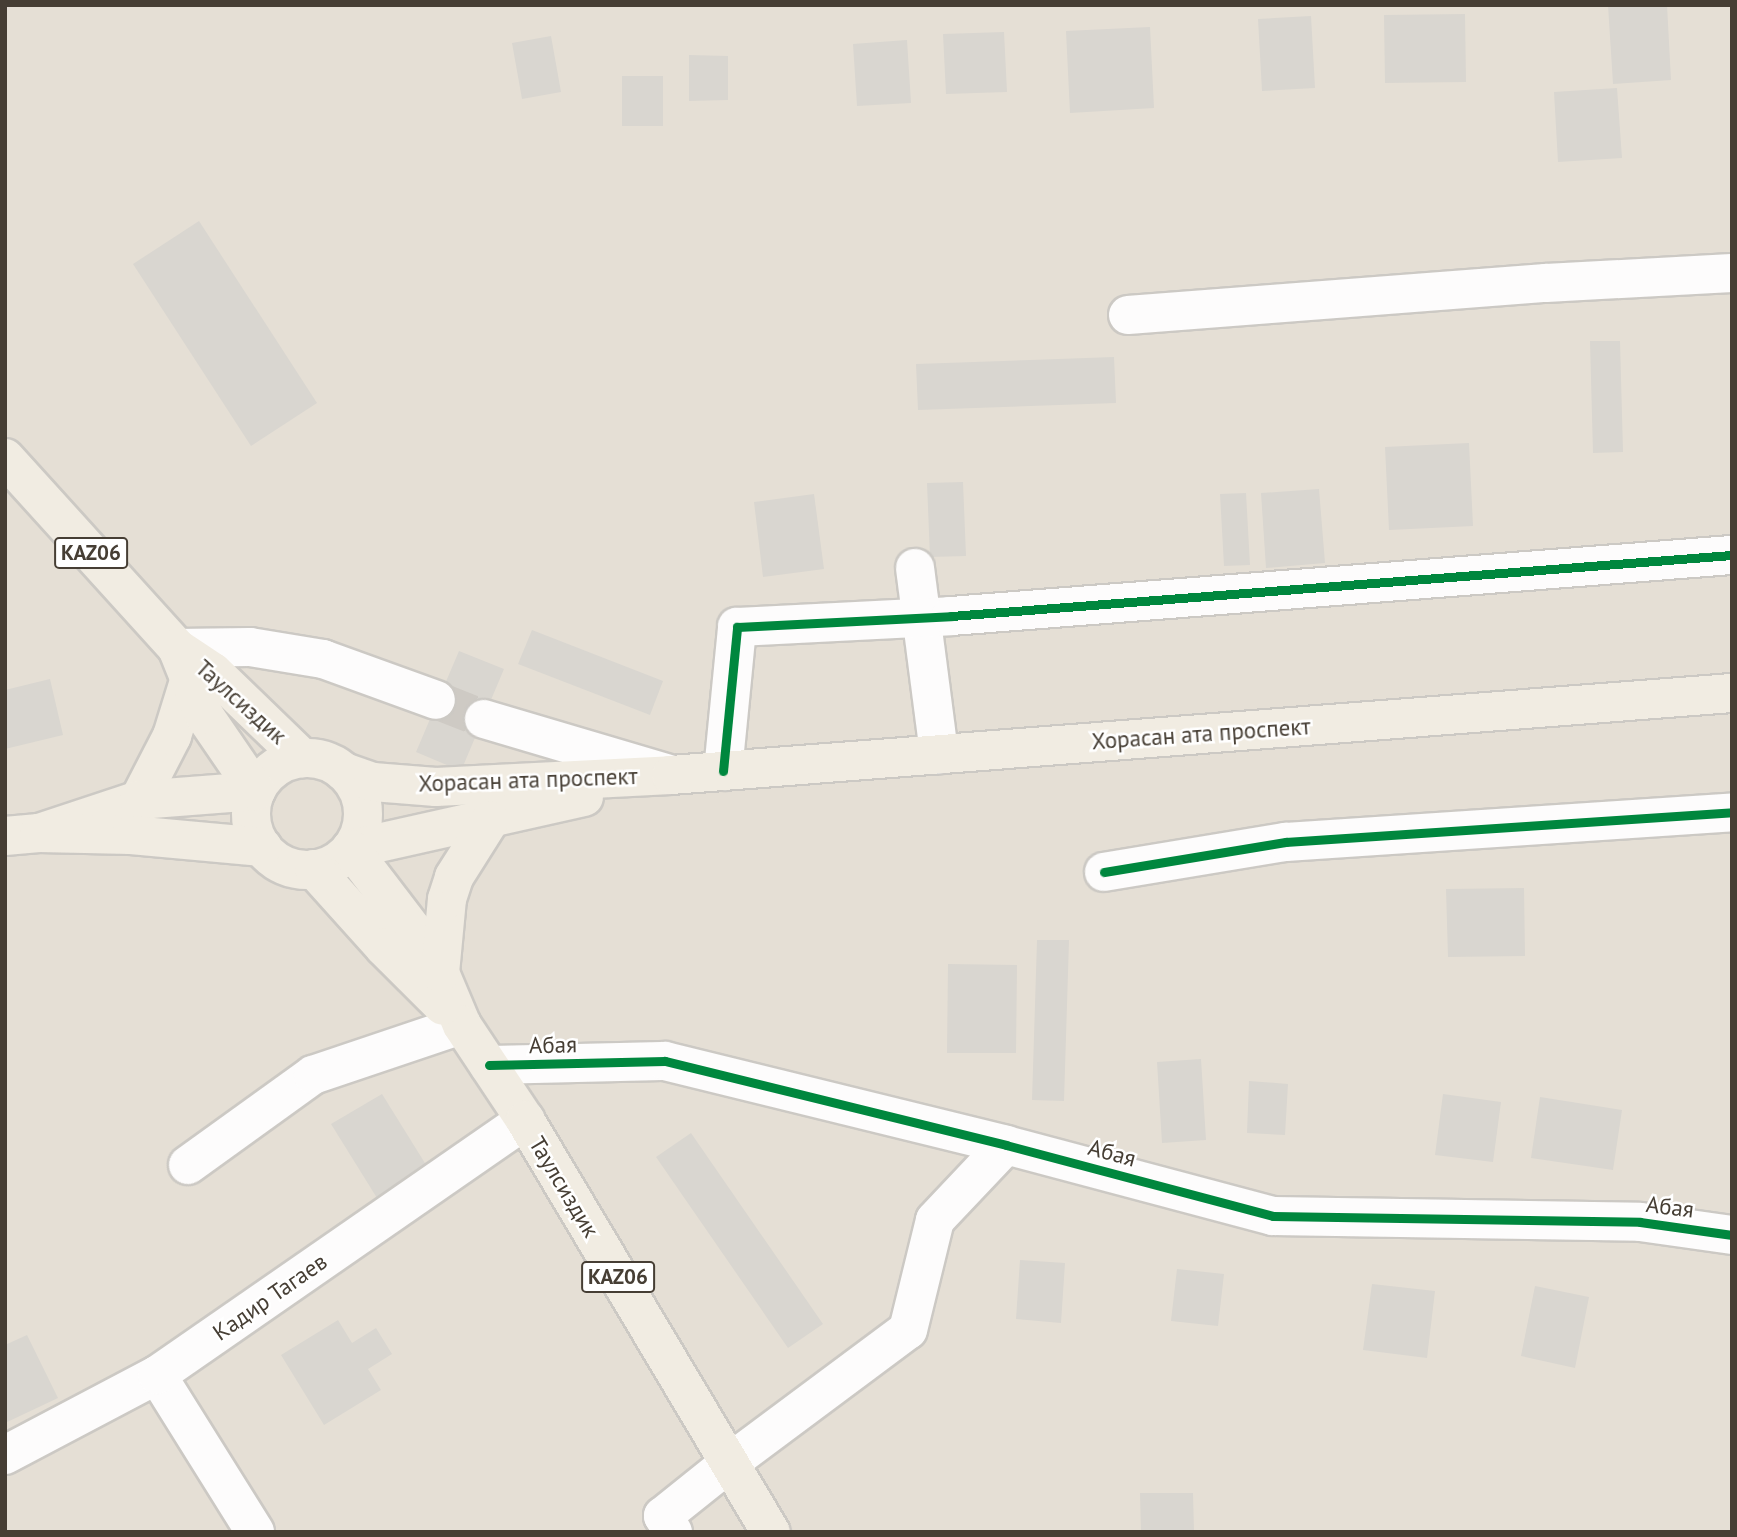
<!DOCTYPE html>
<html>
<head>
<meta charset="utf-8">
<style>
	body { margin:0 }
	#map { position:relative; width:1737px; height:1537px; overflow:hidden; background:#f0ede8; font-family:"PT Sans",sans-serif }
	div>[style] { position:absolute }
	.residential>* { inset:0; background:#e5dfd5 }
	.building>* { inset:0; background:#d9d6d0 }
	.minor-tunnel>* { height:38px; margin-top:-19px; transform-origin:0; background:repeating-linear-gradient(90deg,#cecac4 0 38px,transparent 0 57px) }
	.roads { filter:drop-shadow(2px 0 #ccc9c4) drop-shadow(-2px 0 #ccc9c4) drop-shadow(0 2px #ccc9c4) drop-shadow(0 -2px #ccc9c4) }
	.minor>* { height:38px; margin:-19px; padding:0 19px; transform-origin:19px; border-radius:19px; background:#fdfcfc }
	.major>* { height:38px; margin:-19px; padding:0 19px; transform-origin:19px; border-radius:19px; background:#f1ece2 }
	.major>.ring { margin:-19px; padding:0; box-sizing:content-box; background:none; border:38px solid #f1ece2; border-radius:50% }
	.cycleway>* { height:9px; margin:-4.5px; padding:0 4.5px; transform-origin:4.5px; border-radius:4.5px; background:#00873e }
	span { translate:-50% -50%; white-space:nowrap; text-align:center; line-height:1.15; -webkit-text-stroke:5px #fff; paint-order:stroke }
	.shield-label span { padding:2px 5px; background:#fff; border:2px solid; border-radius:5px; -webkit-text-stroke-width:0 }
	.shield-label { font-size:21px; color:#463e34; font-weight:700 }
	.street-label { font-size:23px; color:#463e34 }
	.frame { position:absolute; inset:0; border:7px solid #463e34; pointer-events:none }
</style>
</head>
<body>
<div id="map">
	<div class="residential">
		<div style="clip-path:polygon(5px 5px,1732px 5px,1732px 1532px,5px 1532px)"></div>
	</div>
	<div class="building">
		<div style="clip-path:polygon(1608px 5px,1667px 5px,1671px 80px,1613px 84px)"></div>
		<div style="clip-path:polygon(1465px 14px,1466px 82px,1385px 83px,1384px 15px)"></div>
		<div style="clip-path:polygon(1311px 16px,1315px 88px,1262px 91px,1258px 19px)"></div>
		<div style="clip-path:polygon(1150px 27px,1154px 108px,1070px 113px,1066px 31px)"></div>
		<div style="clip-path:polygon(1004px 32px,1007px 92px,946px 94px,943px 34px)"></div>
		<div style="clip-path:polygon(551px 36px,561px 92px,522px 99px,512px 43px)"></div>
		<div style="clip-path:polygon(907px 40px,911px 103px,857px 106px,853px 44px)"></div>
		<div style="clip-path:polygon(689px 55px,728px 56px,728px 100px,689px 101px)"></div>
		<div style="clip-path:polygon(622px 76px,663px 76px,663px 126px,622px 126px)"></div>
		<div style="clip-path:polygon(1617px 88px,1622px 158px,1558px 162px,1554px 92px)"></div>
		<div style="clip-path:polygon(199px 221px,317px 403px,251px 446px,133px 264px)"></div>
		<div style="clip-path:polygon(1590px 341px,1620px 341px,1623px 452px,1593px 453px)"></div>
		<div style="clip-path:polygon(1114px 357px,1116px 403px,918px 410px,916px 364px)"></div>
		<div style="clip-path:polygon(1469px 443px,1473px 526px,1389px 530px,1385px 447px)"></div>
		<div style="clip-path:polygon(963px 482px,966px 556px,930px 557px,927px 483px)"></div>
		<div style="clip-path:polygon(1319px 489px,1325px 563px,1266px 568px,1261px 493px)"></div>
		<div style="clip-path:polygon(1246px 493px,1250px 565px,1224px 566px,1220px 494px)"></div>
		<div style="clip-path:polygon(814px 494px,824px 569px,763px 577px,754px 502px)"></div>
		<div style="clip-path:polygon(532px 630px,663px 681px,650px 715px,518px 664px)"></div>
		<div style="clip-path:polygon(459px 651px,504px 669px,461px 771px,416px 752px)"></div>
		<div style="clip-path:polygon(50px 679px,63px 735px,5px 749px,5px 690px)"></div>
		<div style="clip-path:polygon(1524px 888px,1525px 956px,1448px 957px,1446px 889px)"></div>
		<div style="clip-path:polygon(1037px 940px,1069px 940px,1064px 1101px,1032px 1100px)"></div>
		<div style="clip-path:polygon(948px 964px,1017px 965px,1016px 1053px,947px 1053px)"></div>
		<div style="clip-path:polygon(1201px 1059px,1206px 1140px,1162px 1143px,1157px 1062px)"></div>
		<div style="clip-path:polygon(1249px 1081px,1288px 1084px,1285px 1135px,1247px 1133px)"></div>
		<div style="clip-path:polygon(382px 1094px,428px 1168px,377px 1198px,331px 1124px)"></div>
		<div style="clip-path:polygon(1443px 1094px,1501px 1102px,1493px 1162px,1435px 1155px)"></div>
		<div style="clip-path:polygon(1540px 1097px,1622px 1110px,1613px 1170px,1531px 1158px)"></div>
		<div style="clip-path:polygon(691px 1133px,823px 1324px,788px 1348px,656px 1157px)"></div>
		<div style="clip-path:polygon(1020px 1260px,1065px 1263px,1061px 1323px,1016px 1319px)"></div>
		<div style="clip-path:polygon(1177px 1269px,1224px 1274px,1218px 1326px,1171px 1321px)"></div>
		<div style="clip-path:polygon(1372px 1284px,1435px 1291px,1427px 1358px,1363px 1350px)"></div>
		<div style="clip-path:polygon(1535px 1286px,1589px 1297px,1575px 1368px,1521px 1356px)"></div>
		<div style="clip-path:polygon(338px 1320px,352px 1343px,376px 1328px,392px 1354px,368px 1369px,381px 1390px,324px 1425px,281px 1355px)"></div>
		<div style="clip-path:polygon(27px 1335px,58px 1398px,5px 1423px,5px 1345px)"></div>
		<div style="clip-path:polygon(1140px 1493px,1193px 1493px,1194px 1532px,1141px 1532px)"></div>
	</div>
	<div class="minor-tunnel">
		<div style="left:436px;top:700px;width:52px;rotate:21.6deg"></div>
	</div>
	<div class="roads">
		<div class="minor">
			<div style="left:1128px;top:315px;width:419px;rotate:-4.4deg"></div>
			<div style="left:1546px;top:283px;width:186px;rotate:-3.1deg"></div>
			<div style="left:915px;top:568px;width:188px;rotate:82.6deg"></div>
			<div style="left:177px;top:648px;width:73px;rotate:-0.8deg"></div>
			<div style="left:250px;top:647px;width:74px;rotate:9.3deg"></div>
			<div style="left:323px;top:659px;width:120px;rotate:19.9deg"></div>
			<div style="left:484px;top:719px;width:190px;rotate:16.5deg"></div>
			<div style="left:723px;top:771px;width:145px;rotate:-84.4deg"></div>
			<div style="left:737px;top:627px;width:214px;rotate:-2.9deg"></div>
			<div style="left:951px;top:616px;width:783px;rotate:-4.47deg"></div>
			<div style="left:1104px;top:872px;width:184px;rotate:-9.4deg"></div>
			<div style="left:1286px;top:842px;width:447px;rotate:-3.8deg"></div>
			<div style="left:489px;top:1065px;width:176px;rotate:-1.3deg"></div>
			<div style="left:665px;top:1061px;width:351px;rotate:13.8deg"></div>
			<div style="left:1006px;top:1145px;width:276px;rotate:14.9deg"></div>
			<div style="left:1273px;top:1216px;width:367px;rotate:0.9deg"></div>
			<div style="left:1640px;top:1222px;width:93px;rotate:8deg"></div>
			<div style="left:188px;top:1165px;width:154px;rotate:-35.8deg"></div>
			<div style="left:313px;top:1075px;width:157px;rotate:-18.6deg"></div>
			<div style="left:157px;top:1375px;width:185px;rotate:58deg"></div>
			<div style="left:5px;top:1455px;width:172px;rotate:-27.8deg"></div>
			<div style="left:157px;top:1375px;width:448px;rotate:-34.7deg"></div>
			<div style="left:673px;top:1532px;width:19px;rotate:-122deg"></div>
			<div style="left:663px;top:1516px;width:83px;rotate:-38.7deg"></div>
			<div style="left:728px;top:1464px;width:224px;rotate:-36.7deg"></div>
			<div style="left:908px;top:1330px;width:113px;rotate:-76.2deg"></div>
			<div style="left:935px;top:1220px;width:103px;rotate:-46.6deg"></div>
		</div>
		<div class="major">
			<div style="left:5px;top:458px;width:256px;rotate:47.8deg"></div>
			<div style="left:177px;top:648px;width:43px;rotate:33.7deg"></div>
			<div style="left:213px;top:672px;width:124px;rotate:44deg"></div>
			<div class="ring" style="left:251px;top:758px;width:74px;height:74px"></div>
			<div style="left:344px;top:772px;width:31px;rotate:19deg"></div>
			<div style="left:373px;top:782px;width:63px;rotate:4.5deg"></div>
			<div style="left:436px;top:787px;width:235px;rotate:-2.9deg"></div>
			<div style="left:671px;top:775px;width:1064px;rotate:-4.42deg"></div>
			<div style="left:584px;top:797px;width:239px;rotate:167.4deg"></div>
			<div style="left:351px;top:849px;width:102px;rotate:52.6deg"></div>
			<div style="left:413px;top:930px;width:51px;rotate:57.9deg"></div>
			<div style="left:440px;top:973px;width:56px;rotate:67.1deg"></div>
			<div style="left:462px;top:1025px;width:114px;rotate:56.4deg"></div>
			<div style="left:525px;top:1120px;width:480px;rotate:59.2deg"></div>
			<div style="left:139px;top:800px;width:72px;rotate:-62.7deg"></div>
			<div style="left:172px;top:736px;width:58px;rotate:-72.8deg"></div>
			<div style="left:39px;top:833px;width:105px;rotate:-18.3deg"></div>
			<div style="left:139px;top:800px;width:117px;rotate:-4.4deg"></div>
			<div style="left:256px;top:791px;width:92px;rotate:-124.4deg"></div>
			<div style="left:204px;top:715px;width:72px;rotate:-111.9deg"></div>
			<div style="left:5px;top:836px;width:34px;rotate:-5deg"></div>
			<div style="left:39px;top:833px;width:92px;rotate:1.2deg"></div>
			<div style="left:131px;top:835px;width:132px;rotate:5.2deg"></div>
			<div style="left:314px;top:869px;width:105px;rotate:48.1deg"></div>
			<div style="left:384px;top:947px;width:83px;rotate:45deg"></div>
			<div style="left:440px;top:973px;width:74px;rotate:-84.6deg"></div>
			<div style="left:447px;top:899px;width:23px;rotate:-72deg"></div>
			<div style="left:454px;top:877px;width:67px;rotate:-57.7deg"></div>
		</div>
	</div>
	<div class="cycleway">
		<div style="left:723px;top:771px;width:145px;rotate:-84.4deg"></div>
		<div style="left:737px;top:627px;width:214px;rotate:-2.9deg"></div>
		<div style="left:951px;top:616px;width:783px;rotate:-4.47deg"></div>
		<div style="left:1104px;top:872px;width:184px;rotate:-9.4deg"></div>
		<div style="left:1286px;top:842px;width:447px;rotate:-3.8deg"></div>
		<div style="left:489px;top:1065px;width:176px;rotate:-1.3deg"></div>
		<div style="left:665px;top:1061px;width:351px;rotate:13.8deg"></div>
		<div style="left:1006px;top:1145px;width:276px;rotate:14.9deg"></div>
		<div style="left:1273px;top:1216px;width:367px;rotate:0.9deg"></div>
		<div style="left:1640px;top:1222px;width:93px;rotate:8deg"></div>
	</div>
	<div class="shield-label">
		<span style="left:91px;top:553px">KAZ06</span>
		<span style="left:618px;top:1277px">KAZ06</span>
	</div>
	<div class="street-label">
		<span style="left:241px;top:702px;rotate:42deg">Таулсиздик</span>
		<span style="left:1201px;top:734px;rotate:-4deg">Хорасан ата проспект</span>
		<span style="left:528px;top:780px;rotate:-2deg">Хорасан ата проспект</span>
		<span style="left:553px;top:1045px;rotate:-1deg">Абая</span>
		<span style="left:1112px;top:1153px;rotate:15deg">Абая</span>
		<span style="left:564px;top:1187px;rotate:59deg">Таулсиздик</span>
		<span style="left:1670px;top:1207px;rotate:7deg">Абая</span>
		<span style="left:270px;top:1297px;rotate:-35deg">Кадир Тагаев</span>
	</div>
	<div class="frame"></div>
</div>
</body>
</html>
